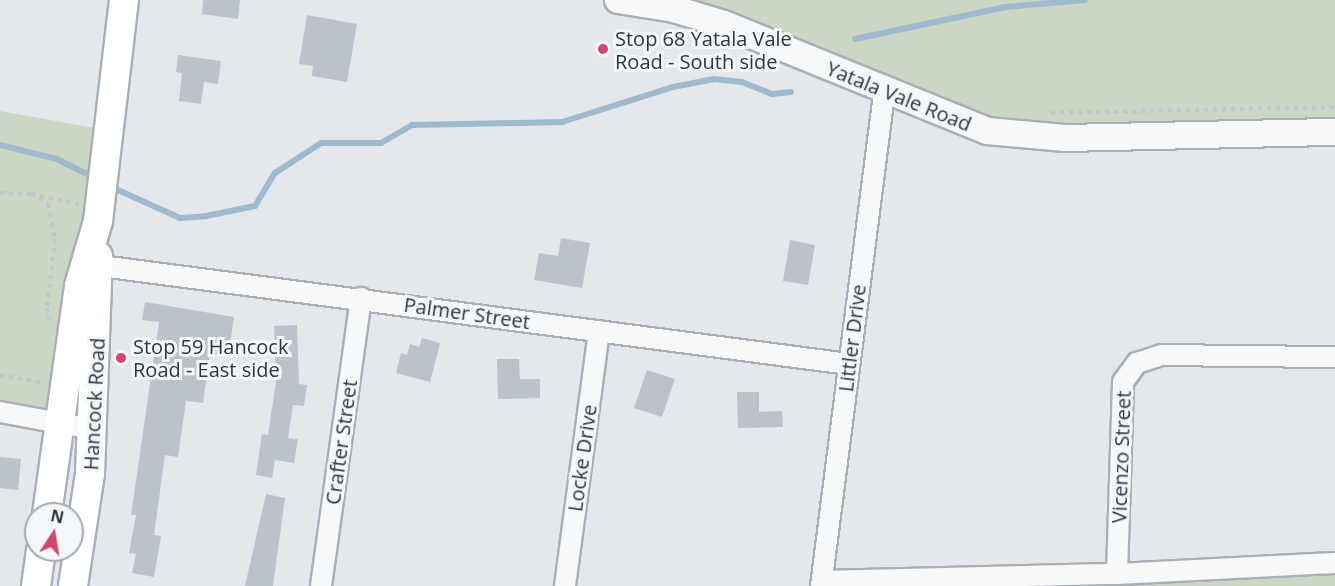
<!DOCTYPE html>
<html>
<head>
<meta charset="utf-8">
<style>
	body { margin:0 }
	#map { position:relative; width:1335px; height:586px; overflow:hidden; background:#e4e8ec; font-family:"Open Sans",sans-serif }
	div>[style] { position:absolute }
	.green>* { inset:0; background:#cbd6c5 }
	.stream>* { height:6px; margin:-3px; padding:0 3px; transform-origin:3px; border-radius:3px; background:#9ebacc }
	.building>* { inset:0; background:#bbc2ca }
	.path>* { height:4px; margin-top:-2px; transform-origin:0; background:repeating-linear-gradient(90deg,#c2c6cb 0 4.5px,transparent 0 9px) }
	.roads { filter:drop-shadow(2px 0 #a9afb7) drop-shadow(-2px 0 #a9afb7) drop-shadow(0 2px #a9afb7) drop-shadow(0 -2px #a9afb7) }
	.minor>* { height:20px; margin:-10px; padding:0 10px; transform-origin:10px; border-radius:10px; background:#f7f8fa }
	.tertiary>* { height:26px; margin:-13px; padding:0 13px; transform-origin:13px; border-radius:13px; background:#f7f8fa }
	.secondary>* { height:28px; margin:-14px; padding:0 14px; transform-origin:14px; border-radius:14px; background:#fff }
	.dots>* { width:16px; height:16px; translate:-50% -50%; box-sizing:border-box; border:3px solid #f4f7f9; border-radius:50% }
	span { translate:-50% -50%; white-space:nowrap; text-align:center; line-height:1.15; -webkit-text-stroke:6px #f4f7f9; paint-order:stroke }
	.poi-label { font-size:20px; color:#2b3745 }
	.left { translate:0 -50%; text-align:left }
	.street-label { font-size:20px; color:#2b3745 }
	.north { position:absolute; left:24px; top:502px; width:60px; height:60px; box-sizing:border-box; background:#f4f7f9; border:2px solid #a4aab1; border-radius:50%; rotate:12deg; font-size:16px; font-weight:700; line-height:24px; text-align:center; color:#2b3745 }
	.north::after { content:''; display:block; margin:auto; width:21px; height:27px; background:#d2486c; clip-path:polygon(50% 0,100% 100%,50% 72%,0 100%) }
</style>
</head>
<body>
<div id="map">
	<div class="green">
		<div style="clip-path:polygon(612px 0,1335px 0,1335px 132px,987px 131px,724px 24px)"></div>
		<div style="clip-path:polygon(0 111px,95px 128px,60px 423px,0 412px)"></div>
		<div style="clip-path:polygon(1335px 572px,1335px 586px,961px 586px)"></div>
	</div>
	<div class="stream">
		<div style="left:855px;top:39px;width:154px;rotate:-12deg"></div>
		<div style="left:1006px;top:7px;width:79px;rotate:-5.1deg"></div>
		<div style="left:0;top:145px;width:59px;rotate:13.8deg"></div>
		<div style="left:57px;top:159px;width:42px;rotate:26.6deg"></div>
		<div style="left:109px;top:186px;width:78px;rotate:24.3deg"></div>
		<div style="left:180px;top:218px;width:26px;rotate:-4deg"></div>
		<div style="left:206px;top:216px;width:50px;rotate:-11.5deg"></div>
		<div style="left:255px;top:206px;width:39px;rotate:-59deg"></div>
		<div style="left:275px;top:173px;width:55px;rotate:-33.1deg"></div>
		<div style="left:321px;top:143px;width:60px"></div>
		<div style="left:381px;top:143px;width:36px;rotate:-30deg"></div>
		<div style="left:412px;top:125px;width:150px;rotate:-1.1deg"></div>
		<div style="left:562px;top:122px;width:116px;rotate:-17.5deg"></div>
		<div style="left:673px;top:87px;width:42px;rotate:-11deg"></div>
		<div style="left:714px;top:79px;width:28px;rotate:6deg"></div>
		<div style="left:742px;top:82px;width:32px;rotate:22deg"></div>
		<div style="left:772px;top:94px;width:19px;rotate:-6deg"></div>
	</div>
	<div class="building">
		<div style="clip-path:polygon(203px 0,240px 0,238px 19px,202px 14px)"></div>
		<div style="clip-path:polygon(307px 15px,357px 24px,347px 82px,312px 76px,313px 66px,299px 64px)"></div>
		<div style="clip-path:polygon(178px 55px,221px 61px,218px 84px,204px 82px,201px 104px,179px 101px,182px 73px,176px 72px)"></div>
		<div style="clip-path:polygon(561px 238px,590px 243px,582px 288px,534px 280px,539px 253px,558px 256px)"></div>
		<div style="clip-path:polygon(790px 240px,815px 245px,808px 285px,783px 281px)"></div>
		<div style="clip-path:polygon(145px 302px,234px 317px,228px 357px,210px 354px,203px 403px,186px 401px,178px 457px,165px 455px,154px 535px,161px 536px,154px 577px,132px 573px,136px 554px,129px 553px,136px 515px,131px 515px,159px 322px,142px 320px)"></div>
		<div style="clip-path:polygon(297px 325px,299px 384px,307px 385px,304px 406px,293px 405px,288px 438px,298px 439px,294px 463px,275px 460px,272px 478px,256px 475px,262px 434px,268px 435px,276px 381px,274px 326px)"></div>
		<div style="clip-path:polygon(422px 338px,440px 343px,430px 382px,396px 373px,401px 353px,407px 355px,410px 344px,419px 347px)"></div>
		<div style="clip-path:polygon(497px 359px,519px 359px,520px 379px,540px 379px,540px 398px,498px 399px)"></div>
		<div style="clip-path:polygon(647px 370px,675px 379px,662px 417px,634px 408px)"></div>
		<div style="clip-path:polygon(737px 392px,759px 392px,759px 412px,782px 411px,783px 427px,738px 428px)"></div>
		<div style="clip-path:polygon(0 457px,21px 459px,18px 490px,0 488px)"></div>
		<div style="clip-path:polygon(266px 494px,285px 498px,273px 586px,245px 586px)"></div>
	</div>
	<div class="path">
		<div style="left:1051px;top:113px;width:284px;rotate:-1.2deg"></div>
		<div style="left:0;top:193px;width:31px;rotate:2deg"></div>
		<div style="left:31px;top:194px;width:49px;rotate:11.8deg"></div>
		<div style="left:31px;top:194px;width:20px;rotate:30deg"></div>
		<div style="left:48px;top:204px;width:19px;rotate:78deg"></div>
		<div style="left:52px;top:223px;width:16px;rotate:79deg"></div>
		<div style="left:55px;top:239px;width:69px;rotate:96.6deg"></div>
		<div style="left:47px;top:308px;width:12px;rotate:76deg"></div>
		<div style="left:0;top:375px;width:45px;rotate:10.3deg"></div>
	</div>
	<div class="roads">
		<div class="minor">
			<div style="left:86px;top:264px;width:770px;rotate:7.47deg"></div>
			<div style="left:0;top:412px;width:95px;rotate:10.4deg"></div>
			<div style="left:1117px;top:574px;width:192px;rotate:-88.2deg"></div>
			<div style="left:1123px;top:382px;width:24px;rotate:-54deg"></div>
			<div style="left:1137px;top:363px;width:26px;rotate:-18deg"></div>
			<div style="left:1162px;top:355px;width:173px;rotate:0.7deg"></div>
			<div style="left:822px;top:581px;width:295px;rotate:-1.4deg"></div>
			<div style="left:1117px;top:574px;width:218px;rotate:-2.9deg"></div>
			<div style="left:321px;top:586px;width:291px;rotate:-82.1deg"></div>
			<div style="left:565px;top:586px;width:257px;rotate:-82.4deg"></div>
			<div style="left:821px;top:586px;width:499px;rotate:-82.7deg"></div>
		</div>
		<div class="tertiary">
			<div style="left:618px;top:0;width:57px;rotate:9.1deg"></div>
			<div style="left:674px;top:9px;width:52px;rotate:16.7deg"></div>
			<div style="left:724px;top:24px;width:284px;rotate:22.1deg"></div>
			<div style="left:987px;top:131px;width:78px;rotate:5.1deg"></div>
			<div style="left:1065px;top:138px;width:270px;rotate:-1.3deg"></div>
		</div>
		<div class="secondary">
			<div style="left:47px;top:514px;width:230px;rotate:-82deg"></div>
			<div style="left:79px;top:286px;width:68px;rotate:-73.7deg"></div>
			<div style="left:98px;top:221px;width:223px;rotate:-83.3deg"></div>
			<div style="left:36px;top:586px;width:36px;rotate:-82deg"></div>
			<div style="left:73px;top:586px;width:113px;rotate:-81.4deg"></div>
			<div style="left:90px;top:474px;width:218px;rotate:-87.9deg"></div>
		</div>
	</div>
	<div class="dots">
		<div style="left:603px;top:49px;background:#d2486c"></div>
		<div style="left:121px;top:358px;background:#d2486c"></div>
	</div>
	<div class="poi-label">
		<span class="left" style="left:615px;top:50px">Stop 68 Yatala Vale<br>Road - South side</span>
		<span class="left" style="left:133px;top:358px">Stop 59 Hancock<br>Road - East side</span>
	</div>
	<div class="street-label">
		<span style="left:899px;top:96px;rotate:22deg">Yatala Vale Road</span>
		<span style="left:467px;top:313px;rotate:8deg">Palmer Street</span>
		<span style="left:852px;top:338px;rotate:-83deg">Littler Drive</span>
		<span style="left:94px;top:404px;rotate:-87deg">Hancock Road</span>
		<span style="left:341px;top:442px;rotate:-82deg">Crafter Street</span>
		<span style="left:1121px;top:457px;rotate:-88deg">Vicenzo Street</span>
		<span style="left:582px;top:458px;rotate:-82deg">Locke Drive</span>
	</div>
	<div class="north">N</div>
</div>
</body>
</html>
